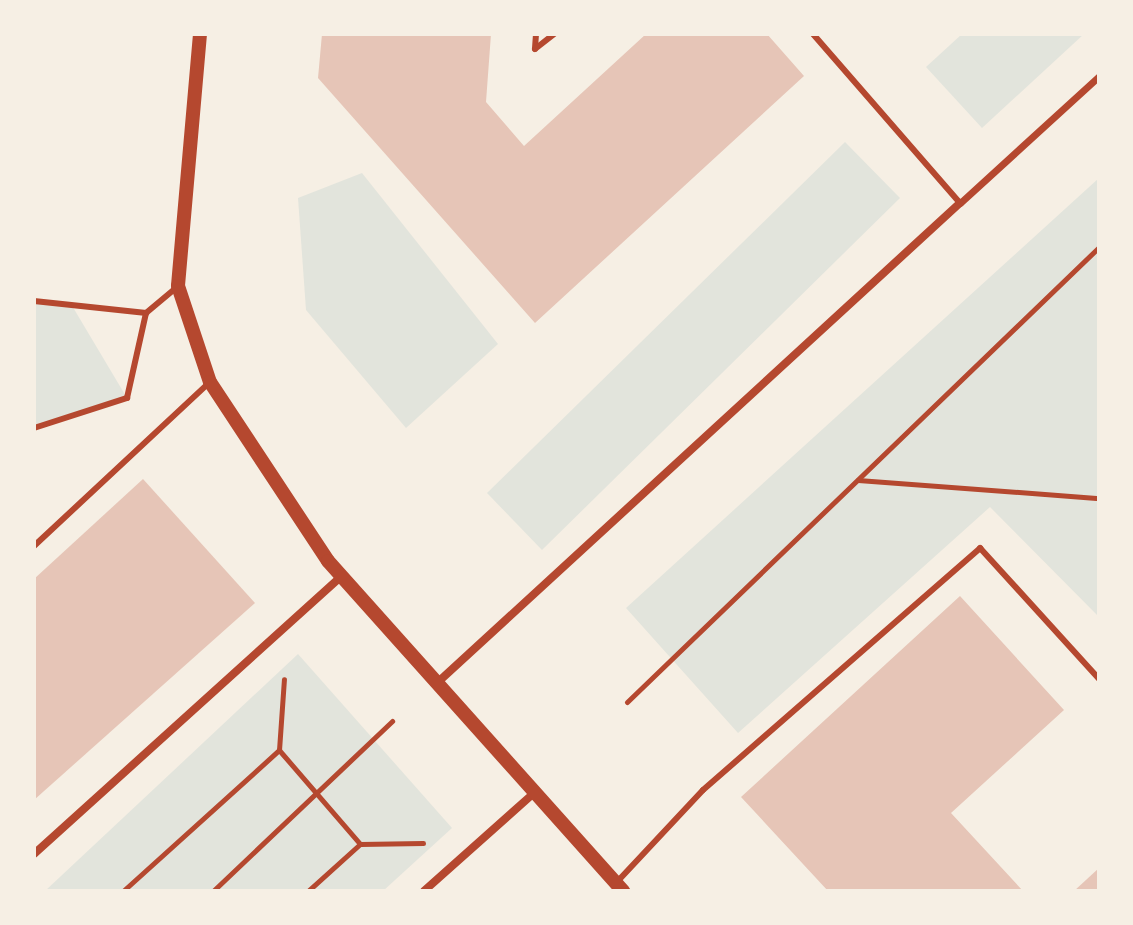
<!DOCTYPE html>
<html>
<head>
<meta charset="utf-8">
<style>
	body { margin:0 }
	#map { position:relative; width:1133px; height:925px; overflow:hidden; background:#f6efe4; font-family:Montserrat,sans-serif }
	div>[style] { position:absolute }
	.green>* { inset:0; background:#e2e4dc }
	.building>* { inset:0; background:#e6c5b7 }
	.path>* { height:5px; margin:-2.5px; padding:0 2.5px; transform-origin:2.5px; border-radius:2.5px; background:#b5482f }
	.service>* { height:6px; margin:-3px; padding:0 3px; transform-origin:3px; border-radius:3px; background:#b5482f }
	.pedestrian>* { height:7px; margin:-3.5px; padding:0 3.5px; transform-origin:3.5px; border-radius:3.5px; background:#b5482f }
	.minor>* { height:8px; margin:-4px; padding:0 4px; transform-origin:4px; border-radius:4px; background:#b5482f }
	.tertiary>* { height:14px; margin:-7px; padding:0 7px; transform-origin:7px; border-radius:7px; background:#b5482f }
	span { translate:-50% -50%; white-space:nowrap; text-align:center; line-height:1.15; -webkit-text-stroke:6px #f6efe4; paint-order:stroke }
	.frame { position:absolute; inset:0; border:36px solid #f6efe4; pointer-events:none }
</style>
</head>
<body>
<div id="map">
	<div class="green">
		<div style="clip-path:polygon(962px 34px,1084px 34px,982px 128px,926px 67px)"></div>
		<div style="clip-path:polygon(845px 142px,900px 198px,542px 550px,487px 493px)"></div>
		<div style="clip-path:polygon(362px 173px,498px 344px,406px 428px,306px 310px,298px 198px)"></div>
		<div style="clip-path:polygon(1099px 178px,1099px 617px,990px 507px,738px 733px,626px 608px)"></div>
		<div style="clip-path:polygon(34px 301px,71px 304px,127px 398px,34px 426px)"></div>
		<div style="clip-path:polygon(298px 654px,452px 828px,383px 891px,45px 891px)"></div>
	</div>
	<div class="building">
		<div style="clip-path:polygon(322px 34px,491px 34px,486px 102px,524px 146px,646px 34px,767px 34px,804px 76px,535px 323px,318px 78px)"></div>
		<div style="clip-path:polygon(143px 479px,255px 603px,34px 800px,34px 579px)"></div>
		<div style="clip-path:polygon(960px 596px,1064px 710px,951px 813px,1023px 891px,828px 891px,741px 797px)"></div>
		<div style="clip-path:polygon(1099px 868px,1099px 891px,1074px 891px)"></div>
	</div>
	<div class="path">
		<div style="left:858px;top:480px;width:242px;rotate:4.3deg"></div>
		<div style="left:627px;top:702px;width:656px;rotate:-43.95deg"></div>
		<div style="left:279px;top:750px;width:71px;rotate:-86deg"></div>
		<div style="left:360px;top:844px;width:63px;rotate:-0.9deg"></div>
		<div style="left:123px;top:891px;width:210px;rotate:-42.1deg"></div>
		<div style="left:279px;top:750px;width:124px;rotate:49.2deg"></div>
		<div style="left:360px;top:844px;width:70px;rotate:137.9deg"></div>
		<div style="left:213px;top:891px;width:247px;rotate:-43.5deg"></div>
	</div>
	<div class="service">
		<div style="left:536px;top:34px;width:15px;rotate:94deg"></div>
		<div style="left:535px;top:49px;width:24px;rotate:-38deg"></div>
		<div style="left:813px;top:34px;width:224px;rotate:49deg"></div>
		<div style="left:34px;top:301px;width:113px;rotate:6.1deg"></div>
		<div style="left:34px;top:428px;width:98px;rotate:-17.9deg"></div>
		<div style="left:127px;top:398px;width:87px;rotate:-77.4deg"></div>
		<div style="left:146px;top:313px;width:39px;rotate:-40deg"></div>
		<div style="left:34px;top:546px;width:241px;rotate:-43deg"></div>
		<div style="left:616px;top:883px;width:127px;rotate:-46.9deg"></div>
		<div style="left:703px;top:790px;width:368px;rotate:-41.1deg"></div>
		<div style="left:980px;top:548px;width:177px;rotate:47.7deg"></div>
	</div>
	<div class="pedestrian">
		<div style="left:960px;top:203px;width:188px;rotate:-42.4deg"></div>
	</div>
	<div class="minor">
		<div style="left:437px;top:683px;width:710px;rotate:-42.55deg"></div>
		<div style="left:34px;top:854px;width:415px;rotate:-42.1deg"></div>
		<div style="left:424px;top:891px;width:149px;rotate:-41.7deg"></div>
	</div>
	<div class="tertiary">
		<div style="left:200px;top:34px;width:253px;rotate:95deg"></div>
		<div style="left:178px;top:286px;width:101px;rotate:71.6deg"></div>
		<div style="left:210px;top:382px;width:214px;rotate:56.6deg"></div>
		<div style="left:328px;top:561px;width:443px;rotate:48.2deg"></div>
	</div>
	<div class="frame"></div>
</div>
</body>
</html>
